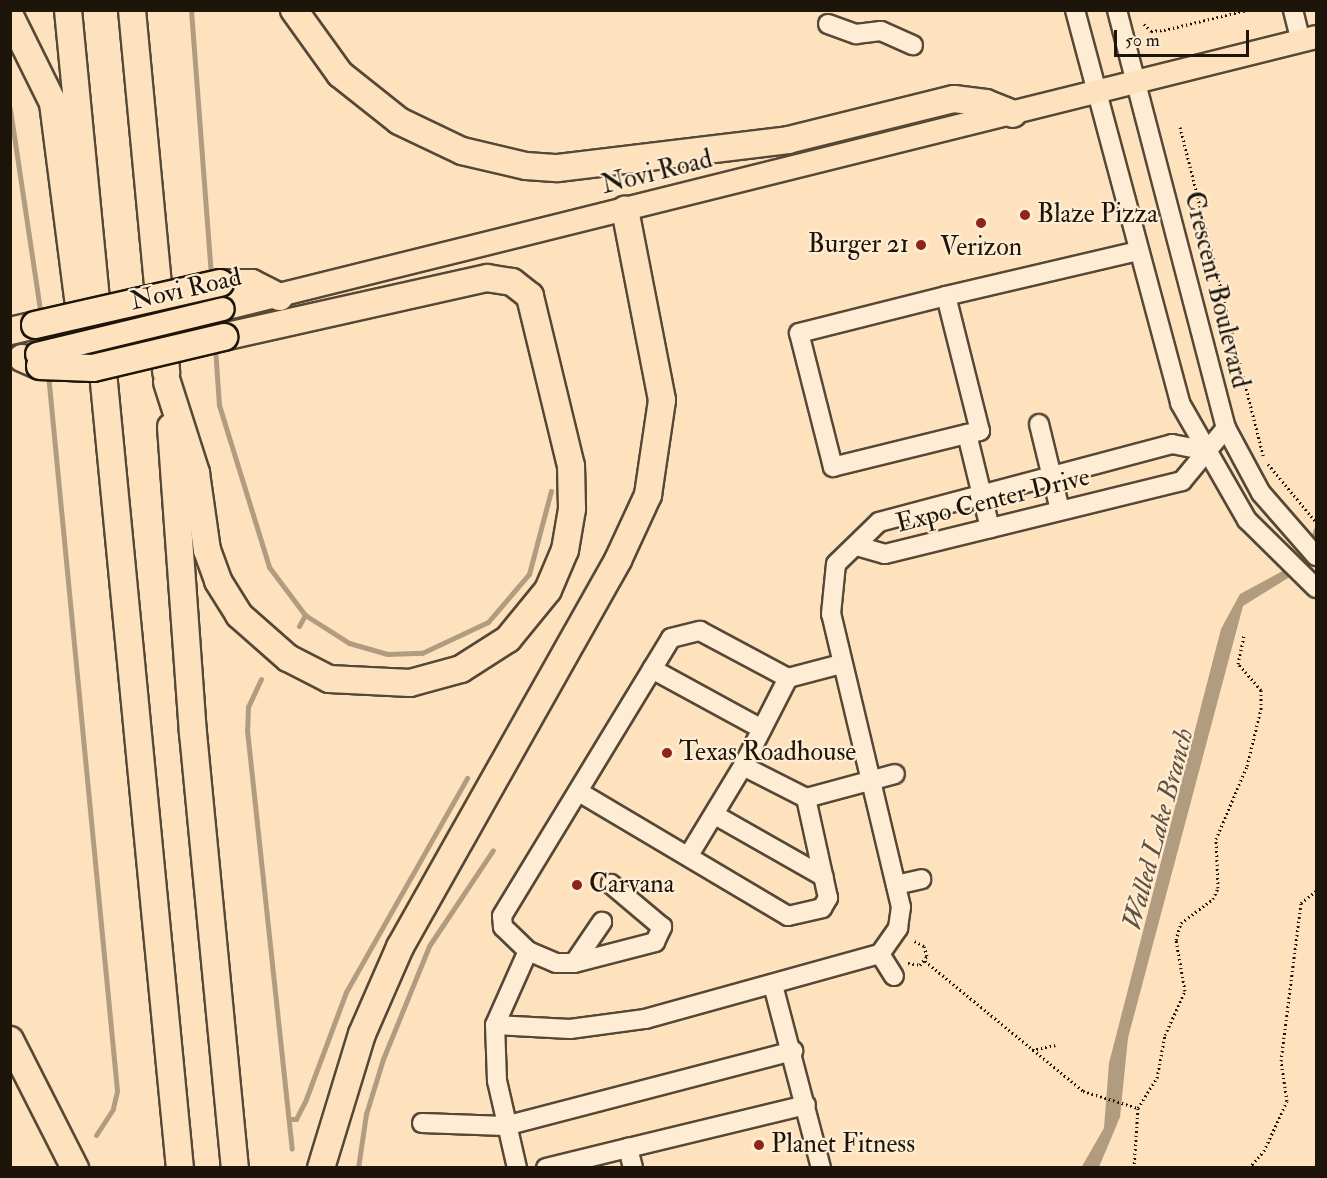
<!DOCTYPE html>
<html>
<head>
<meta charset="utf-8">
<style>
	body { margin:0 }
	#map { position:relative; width:1327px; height:1178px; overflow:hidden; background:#fee2bd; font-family:"IM FELL Double Pica",serif }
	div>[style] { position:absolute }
	.water>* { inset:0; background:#b29c80 }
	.stream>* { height:5px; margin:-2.5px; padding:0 2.5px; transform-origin:2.5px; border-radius:2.5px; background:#b29c80 }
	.path>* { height:3px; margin-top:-1.5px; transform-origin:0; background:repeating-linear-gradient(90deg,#1d1509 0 1.5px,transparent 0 4.5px) }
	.roads { filter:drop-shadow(2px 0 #554836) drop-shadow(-2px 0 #554836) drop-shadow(0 2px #554836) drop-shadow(0 -2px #554836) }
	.minor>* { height:18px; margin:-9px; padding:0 9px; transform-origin:9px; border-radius:9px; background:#feecd4 }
	.major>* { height:22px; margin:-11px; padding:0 11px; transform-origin:11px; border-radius:11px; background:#fee2bd }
	.highway>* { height:26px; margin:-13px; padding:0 13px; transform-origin:13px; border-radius:13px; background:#fee2bd }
	.bridges { filter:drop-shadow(2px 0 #1d1509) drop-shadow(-2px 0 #1d1509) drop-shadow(0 2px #1d1509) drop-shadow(0 -2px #1d1509) }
	.major-bridge>* { height:22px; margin:-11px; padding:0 11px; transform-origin:11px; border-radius:11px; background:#fee2bd }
	.highway-bridge>* { height:26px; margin:-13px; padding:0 13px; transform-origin:13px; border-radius:13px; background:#fee2bd }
	.dots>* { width:16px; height:16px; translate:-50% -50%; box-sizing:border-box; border:3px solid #feecd4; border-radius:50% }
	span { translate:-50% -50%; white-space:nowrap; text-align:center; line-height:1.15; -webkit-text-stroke:4.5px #feecd4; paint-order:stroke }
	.street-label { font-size:26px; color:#1d1509 }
	.poi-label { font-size:26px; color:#1d1509 }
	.left { translate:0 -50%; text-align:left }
	.right { translate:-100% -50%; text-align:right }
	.water-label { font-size:27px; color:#60523f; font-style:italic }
	.frame { position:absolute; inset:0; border:12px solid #1d1509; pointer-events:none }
	.scale { position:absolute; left:1114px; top:30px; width:135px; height:27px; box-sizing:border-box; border:3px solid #1d1509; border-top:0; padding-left:8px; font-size:18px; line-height:21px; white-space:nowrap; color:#1d1509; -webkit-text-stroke:4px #feecd4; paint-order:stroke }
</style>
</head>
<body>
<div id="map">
	<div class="water">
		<div style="clip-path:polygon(1316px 525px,1316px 548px,1309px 565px,1243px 606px,1128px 1038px,1120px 1117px,1099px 1167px,1081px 1168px,1104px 1128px,1109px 1063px,1221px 629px,1240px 594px,1301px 561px)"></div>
	</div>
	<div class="stream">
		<div style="left:191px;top:10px;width:269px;rotate:85.7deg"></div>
		<div style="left:10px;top:109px;width:210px;rotate:81.5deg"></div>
		<div style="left:215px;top:347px;width:58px;rotate:86.1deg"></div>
		<div style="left:219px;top:405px;width:170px;rotate:72.8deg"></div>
		<div style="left:269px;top:567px;width:60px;rotate:53.1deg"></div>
		<div style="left:305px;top:615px;width:52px;rotate:32.5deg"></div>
		<div style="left:349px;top:643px;width:40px;rotate:16deg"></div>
		<div style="left:387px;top:654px;width:35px;rotate:-2deg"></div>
		<div style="left:422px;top:653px;width:73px;rotate:-25.2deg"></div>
		<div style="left:488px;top:622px;width:63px;rotate:-49.5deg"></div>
		<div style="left:529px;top:574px;width:86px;rotate:-75.2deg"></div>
		<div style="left:48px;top:374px;width:720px;rotate:84.5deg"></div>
		<div style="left:117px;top:1091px;width:18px;rotate:103deg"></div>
		<div style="left:113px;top:1109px;width:31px;rotate:123deg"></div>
		<div style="left:299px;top:626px;width:13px;rotate:-61deg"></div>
		<div style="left:261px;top:679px;width:31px;rotate:115deg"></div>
		<div style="left:248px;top:707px;width:23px;rotate:92deg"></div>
		<div style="left:247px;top:730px;width:421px;rotate:83.9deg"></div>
		<div style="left:289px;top:1119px;width:7px"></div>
		<div style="left:296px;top:1119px;width:22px;rotate:-63deg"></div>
		<div style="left:306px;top:1099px;width:114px;rotate:-69.5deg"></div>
		<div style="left:346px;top:992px;width:246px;rotate:-60.5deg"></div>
		<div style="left:358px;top:1168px;width:55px;rotate:-81.6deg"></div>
		<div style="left:366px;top:1114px;width:58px;rotate:-72.8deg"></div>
		<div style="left:383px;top:1059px;width:122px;rotate:-67.8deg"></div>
		<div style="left:429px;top:946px;width:115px;rotate:-56.3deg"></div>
	</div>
	<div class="path">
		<div style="left:1144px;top:24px;width:10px;rotate:45deg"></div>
		<div style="left:1151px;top:31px;width:13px;rotate:-4deg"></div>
		<div style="left:1164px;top:30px;width:85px;rotate:-13.5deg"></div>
		<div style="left:1180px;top:127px;width:339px;rotate:75.8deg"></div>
		<div style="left:1268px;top:464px;width:75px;rotate:50.4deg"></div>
		<div style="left:925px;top:961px;width:205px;rotate:39.4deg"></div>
		<div style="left:1083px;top:1091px;width:58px;rotate:17.2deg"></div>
		<div style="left:908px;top:963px;width:12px;rotate:9deg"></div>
		<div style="left:920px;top:965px;width:11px;rotate:-52deg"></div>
		<div style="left:927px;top:956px;width:10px;rotate:-107deg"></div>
		<div style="left:924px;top:946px;width:13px;rotate:-153deg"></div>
		<div style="left:1032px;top:1050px;width:24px;rotate:-12deg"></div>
		<div style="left:1134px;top:1168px;width:60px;rotate:-86.2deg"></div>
		<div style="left:1138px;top:1108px;width:36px;rotate:-58deg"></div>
		<div style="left:1157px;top:1078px;width:44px;rotate:-79.5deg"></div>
		<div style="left:1165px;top:1035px;width:48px;rotate:-65.6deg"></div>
		<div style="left:1185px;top:991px;width:52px;rotate:-100deg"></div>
		<div style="left:1176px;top:940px;width:18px;rotate:-74deg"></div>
		<div style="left:1181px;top:923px;width:40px;rotate:-37deg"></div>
		<div style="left:1213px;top:899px;width:12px;rotate:-66deg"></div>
		<div style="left:1218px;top:888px;width:49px;rotate:-92.3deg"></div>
		<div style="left:1216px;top:839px;width:79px;rotate:-67deg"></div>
		<div style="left:1247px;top:766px;width:59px;rotate:-76.2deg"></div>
		<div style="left:1261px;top:709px;width:19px;rotate:-90deg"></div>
		<div style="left:1261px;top:690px;width:35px;rotate:-131deg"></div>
		<div style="left:1238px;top:664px;width:29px;rotate:-78deg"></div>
		<div style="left:1249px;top:1168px;width:23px;rotate:-49deg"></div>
		<div style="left:1264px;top:1151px;width:55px;rotate:-65.3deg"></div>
		<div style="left:1287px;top:1101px;width:40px;rotate:-98.5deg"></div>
		<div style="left:1281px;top:1061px;width:159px;rotate:-82.8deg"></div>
		<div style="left:1301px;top:903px;width:19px;rotate:-39deg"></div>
	</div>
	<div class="roads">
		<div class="minor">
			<div style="left:1075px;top:10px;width:407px;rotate:75deg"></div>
			<div style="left:1180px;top:403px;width:135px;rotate:60.2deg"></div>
			<div style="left:1247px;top:520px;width:97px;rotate:44.6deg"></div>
			<div style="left:1117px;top:10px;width:432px;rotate:75.4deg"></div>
			<div style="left:1226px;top:428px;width:74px;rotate:61.7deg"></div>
			<div style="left:1261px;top:493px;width:84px;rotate:48.9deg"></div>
			<div style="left:1293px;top:10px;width:32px;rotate:76deg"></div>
			<div style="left:828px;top:24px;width:30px;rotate:20deg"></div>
			<div style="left:856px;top:34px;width:25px;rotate:-7deg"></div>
			<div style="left:881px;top:31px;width:35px;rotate:24deg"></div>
			<div style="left:946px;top:296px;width:197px;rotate:-13.2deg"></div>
			<div style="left:1039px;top:424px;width:89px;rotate:76.3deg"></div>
			<div style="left:967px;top:434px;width:138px;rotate:166.2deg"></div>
			<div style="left:833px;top:467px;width:138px;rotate:-104.2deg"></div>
			<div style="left:799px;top:333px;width:152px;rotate:-14.1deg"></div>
			<div style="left:946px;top:296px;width:139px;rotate:75.9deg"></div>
			<div style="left:980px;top:431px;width:13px;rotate:167deg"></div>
			<div style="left:967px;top:434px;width:97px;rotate:76.3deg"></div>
			<div style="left:857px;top:546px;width:29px;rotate:16deg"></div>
			<div style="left:885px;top:554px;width:306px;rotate:-13.8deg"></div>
			<div style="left:1182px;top:481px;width:69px;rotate:-50.3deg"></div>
			<div style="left:652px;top:669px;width:125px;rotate:28.6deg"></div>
			<div style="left:743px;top:766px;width:99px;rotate:-62.9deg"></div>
			<div style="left:579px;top:792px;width:243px;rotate:30.7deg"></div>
			<div style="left:788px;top:916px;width:35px;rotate:-13deg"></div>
			<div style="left:822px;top:908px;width:12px;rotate:-59deg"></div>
			<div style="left:828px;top:898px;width:102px;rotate:-102.4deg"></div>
			<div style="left:715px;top:815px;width:125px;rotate:29.6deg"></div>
			<div style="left:689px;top:855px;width:104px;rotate:-58.8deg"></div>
			<div style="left:743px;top:766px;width:71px;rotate:26.9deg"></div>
			<div style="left:806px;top:798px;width:92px;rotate:-15.1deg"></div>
			<div style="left:896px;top:885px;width:26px;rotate:-13deg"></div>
			<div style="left:528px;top:951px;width:30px;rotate:23deg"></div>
			<div style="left:556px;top:963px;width:18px"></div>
			<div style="left:574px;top:963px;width:84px;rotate:-14.5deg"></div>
			<div style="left:655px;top:942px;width:17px;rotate:-65deg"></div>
			<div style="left:662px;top:927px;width:67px;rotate:-139.9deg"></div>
			<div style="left:880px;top:954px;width:26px;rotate:58deg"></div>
			<div style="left:574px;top:963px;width:50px;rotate:-55.7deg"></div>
			<div style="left:773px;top:985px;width:189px;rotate:75.3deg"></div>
			<div style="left:495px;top:1025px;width:75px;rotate:3.1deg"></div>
			<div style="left:570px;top:1029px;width:76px;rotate:-7.6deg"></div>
			<div style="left:645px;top:1019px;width:244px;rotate:-15.5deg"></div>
			<div style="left:880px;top:954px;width:32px;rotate:-55deg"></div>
			<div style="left:898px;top:928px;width:21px;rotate:-82deg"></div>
			<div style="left:901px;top:907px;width:301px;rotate:-103.4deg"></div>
			<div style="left:831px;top:614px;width:50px;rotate:-84.3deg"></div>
			<div style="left:836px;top:564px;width:60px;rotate:-44.3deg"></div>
			<div style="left:879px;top:522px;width:303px;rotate:-14.9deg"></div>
			<div style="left:1172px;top:444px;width:32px;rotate:11deg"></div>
			<div style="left:422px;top:1123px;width:83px;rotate:2.1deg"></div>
			<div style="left:505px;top:1126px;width:298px;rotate:-14.6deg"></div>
			<div style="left:517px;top:1168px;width:89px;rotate:-102.9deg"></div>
			<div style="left:497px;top:1081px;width:56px;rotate:-92deg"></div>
			<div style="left:495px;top:1025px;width:81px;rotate:-66deg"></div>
			<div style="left:528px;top:951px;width:35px;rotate:-136deg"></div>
			<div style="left:503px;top:927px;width:11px;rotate:-95deg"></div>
			<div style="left:502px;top:916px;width:325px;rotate:-58.7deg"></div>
			<div style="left:671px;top:638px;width:30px;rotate:-14deg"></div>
			<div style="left:700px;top:631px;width:100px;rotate:28.1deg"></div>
			<div style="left:788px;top:678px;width:55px;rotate:-14.8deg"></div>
			<div style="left:546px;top:1168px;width:84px;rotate:-13.7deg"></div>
			<div style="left:633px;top:1168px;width:21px;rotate:-104deg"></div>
			<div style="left:628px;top:1148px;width:183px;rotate:-13.6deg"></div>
		</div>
		<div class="major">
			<div style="left:223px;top:309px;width:1126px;rotate:-13.97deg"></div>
		</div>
		<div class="highway">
			<div style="left:68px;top:10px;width:1163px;rotate:84.48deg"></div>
			<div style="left:132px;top:10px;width:364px;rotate:84.6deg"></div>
			<div style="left:294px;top:10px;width:79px;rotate:54.3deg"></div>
			<div style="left:340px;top:74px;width:75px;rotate:38.5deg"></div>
			<div style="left:399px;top:121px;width:70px;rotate:25.5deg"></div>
			<div style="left:462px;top:151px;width:66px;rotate:13.2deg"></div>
			<div style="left:526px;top:166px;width:32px;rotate:4deg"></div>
			<div style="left:558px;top:168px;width:232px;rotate:-6.9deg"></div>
			<div style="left:788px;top:140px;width:171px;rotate:-13.9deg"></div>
			<div style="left:954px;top:99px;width:32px;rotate:7deg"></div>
			<div style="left:986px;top:103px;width:29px;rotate:22deg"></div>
			<div style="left:10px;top:16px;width:97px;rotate:63.7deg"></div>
			<div style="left:53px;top:103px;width:221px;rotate:82.7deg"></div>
			<div style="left:220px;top:283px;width:32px"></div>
			<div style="left:252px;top:283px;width:31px;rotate:27deg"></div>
			<div style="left:10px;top:331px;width:26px;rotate:-13deg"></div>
			<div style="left:22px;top:358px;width:20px;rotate:24deg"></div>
			<div style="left:167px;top:382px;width:96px;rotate:72.3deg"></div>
			<div style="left:196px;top:473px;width:78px;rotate:81.9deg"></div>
			<div style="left:207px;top:550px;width:33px;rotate:70deg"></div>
			<div style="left:218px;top:581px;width:40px;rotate:58deg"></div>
			<div style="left:239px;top:615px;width:65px;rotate:41.3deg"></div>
			<div style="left:288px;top:658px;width:46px;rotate:27.1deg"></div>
			<div style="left:329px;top:679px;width:81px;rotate:2.8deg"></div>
			<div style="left:410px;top:683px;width:53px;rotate:-15.4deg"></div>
			<div style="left:461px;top:669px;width:56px;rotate:-32.6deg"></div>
			<div style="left:508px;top:639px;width:63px;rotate:-50.8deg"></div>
			<div style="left:548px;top:590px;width:43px;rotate:-67deg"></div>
			<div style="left:565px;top:550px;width:42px;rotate:-80.3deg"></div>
			<div style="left:572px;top:509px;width:43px;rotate:-91.3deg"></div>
			<div style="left:571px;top:466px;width:175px;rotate:-103.6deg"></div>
			<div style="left:530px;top:296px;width:23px;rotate:-142deg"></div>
			<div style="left:512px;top:282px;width:25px;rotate:-171deg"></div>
			<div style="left:487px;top:278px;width:270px;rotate:167.4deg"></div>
			<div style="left:171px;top:427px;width:307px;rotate:85.9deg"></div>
			<div style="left:193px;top:733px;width:437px;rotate:84.5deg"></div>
			<div style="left:10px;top:1040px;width:144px;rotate:63.1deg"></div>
			<div style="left:321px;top:1168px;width:140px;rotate:-73deg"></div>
			<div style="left:362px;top:1034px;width:95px;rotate:-66.4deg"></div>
			<div style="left:400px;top:947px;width:444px;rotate:-60.6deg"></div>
			<div style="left:618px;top:560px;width:72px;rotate:-65.2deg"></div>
			<div style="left:648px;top:495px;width:96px;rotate:-81.6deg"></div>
			<div style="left:662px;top:400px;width:194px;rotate:-101deg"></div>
		</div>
	</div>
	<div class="bridges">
		<div class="major-bridge">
			<div style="left:37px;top:354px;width:191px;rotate:-13.6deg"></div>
		</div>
		<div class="highway-bridge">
			<div style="left:35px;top:325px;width:190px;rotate:-12.8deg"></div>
			<div style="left:40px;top:366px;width:53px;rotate:2.2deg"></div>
			<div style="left:93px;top:368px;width:135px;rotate:-13.3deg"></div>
		</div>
	</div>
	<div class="dots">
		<div style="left:1025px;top:215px;background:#8f2418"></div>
		<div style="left:981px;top:223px;background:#8f2418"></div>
		<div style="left:921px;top:245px;background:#8f2418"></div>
		<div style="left:667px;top:753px;background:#8f2418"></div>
		<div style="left:577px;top:885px;background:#8f2418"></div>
		<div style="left:759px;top:1145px;background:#8f2418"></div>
	</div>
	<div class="street-label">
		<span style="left:657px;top:173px;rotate:-14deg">Novi Road</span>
		<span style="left:186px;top:290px;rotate:-13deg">Novi Road</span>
		<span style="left:1216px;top:290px;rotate:76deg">Crescent Boulevard</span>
		<span style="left:993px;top:501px;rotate:-14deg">Expo Center Drive</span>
	</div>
	<div class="poi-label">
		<span class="left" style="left:1037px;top:215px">Blaze Pizza</span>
		<span class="right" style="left:909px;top:245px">Burger 21</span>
		<span style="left:981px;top:248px">Verizon</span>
		<span class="left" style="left:679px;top:753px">Texas Roadhouse</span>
		<span class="left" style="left:589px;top:885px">Carvana</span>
		<span class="left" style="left:771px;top:1145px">Planet Fitness</span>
	</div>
	<div class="water-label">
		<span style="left:1158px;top:829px;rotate:-75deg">Walled Lake Branch</span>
	</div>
	<div class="frame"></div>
	<div class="scale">50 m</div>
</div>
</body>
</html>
